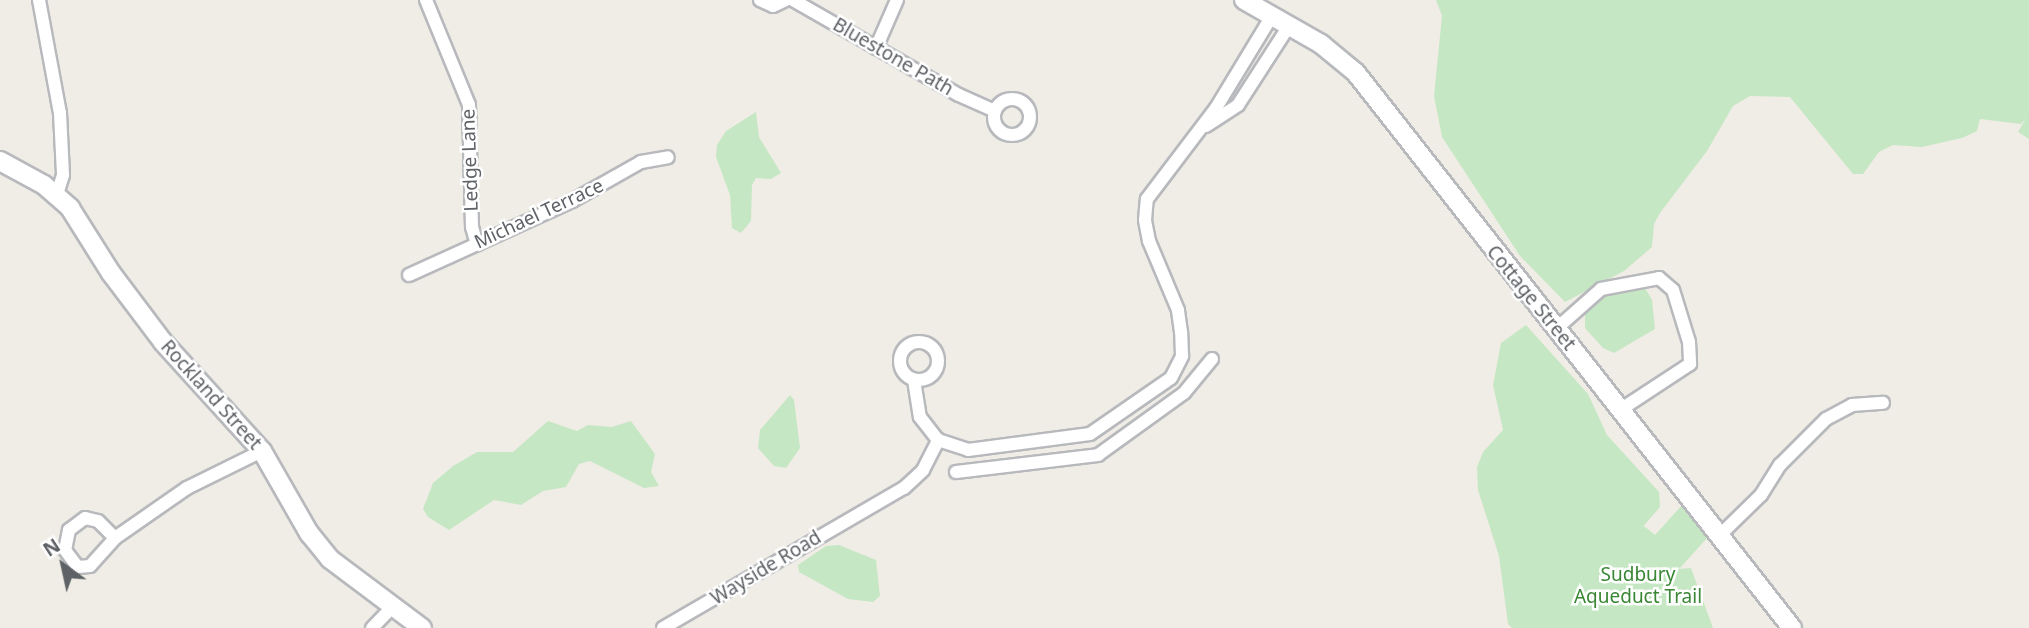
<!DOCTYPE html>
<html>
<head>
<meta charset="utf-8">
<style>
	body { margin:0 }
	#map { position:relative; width:2029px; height:628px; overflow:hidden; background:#f0ede6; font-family:"Noto Sans",sans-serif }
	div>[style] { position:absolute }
	.green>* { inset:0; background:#c6e7c3 }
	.roads { filter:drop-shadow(2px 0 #b7b9bd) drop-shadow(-2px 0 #b7b9bd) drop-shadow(0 2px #b7b9bd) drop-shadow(0 -2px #b7b9bd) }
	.street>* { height:12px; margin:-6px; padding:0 6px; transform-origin:6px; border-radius:6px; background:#fff }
	.street>.ring { margin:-6px; padding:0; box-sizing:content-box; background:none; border:12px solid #fff; border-radius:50% }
	.secondary>* { height:18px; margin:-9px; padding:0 9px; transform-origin:9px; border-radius:9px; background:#fff }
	span { translate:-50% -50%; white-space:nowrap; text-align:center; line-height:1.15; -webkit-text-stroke:5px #fff; paint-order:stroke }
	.street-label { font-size:19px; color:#5e6267 }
	.park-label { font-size:19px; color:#398635 }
	.north { position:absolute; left:28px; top:530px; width:70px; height:70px; -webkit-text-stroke:5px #fff; paint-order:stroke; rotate:327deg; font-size:19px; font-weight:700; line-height:28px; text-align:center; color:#5e6267 }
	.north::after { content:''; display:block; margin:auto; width:24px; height:32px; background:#5e6267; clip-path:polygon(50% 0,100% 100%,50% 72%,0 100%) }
</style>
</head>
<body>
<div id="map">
	<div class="green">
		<div style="clip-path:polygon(1436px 0,2029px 0,2029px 139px,2018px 132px,2026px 118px,2021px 124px,1980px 119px,1977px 131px,1962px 138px,1922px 147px,1893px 145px,1879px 152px,1863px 174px,1853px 174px,1790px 97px,1750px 96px,1733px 106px,1707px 151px,1660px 213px,1654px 224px,1652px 247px,1624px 271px,1565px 302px,1520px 256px,1442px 137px,1434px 96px,1442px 16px)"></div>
		<div style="clip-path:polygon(756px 112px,759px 137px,781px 173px,771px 179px,756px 178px,752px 185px,751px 221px,741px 233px,732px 228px,730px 195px,716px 157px,717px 145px,726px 131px)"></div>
		<div style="clip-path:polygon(1638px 286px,1645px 288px,1652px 300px,1655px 329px,1614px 353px,1603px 348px,1585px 328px,1585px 311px,1606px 295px)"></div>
		<div style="clip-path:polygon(1526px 325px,1588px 394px,1607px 435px,1659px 492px,1660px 507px,1641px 529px,1644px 526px,1655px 535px,1683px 504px,1708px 537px,1679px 569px,1691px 568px,1713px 628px,1512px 628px,1508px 624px,1499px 556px,1478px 490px,1477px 467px,1483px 452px,1503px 430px,1493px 385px,1501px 343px)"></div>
		<div style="clip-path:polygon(790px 395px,794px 400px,800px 448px,786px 468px,774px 466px,758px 448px,760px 430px)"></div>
		<div style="clip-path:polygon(548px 421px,577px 431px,588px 425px,612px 427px,631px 421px,655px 454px,651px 472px,659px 486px,644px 488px,590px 461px,579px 464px,566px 487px,543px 491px,521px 505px,494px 500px,449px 530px,428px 517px,423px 509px,433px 483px,453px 466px,477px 452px,513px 452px)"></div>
		<div style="clip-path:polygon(839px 545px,876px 560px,880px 596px,873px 602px,848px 599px,799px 572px,798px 565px,826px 546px)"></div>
	</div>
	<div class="roads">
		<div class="street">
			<div style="left:39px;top:0;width:115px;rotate:79.5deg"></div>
			<div style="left:60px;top:113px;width:62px;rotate:87.2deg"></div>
			<div style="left:63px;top:175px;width:21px;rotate:107deg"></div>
			<div style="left:426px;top:0;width:113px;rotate:67.7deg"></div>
			<div style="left:469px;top:105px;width:122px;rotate:88.6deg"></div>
			<div style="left:472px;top:227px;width:18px;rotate:74deg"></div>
			<div style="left:760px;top:0;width:14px;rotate:25deg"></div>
			<div style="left:773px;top:6px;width:14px;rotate:-25deg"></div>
			<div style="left:793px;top:0;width:191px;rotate:29.8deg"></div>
			<div style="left:959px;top:95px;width:39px;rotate:24deg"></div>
			<div style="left:876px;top:48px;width:52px;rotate:-66.4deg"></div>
			<div class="ring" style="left:994px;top:99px;width:24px;height:24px"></div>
			<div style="left:1206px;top:126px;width:38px;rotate:-33deg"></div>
			<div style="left:1238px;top:105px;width:94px;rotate:-57.2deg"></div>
			<div style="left:409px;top:275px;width:179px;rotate:-24.4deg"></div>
			<div style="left:572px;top:201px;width:79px;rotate:-29.5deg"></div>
			<div style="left:641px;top:162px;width:27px;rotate:-10deg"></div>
			<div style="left:1556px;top:329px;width:60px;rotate:-41.6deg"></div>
			<div style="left:1601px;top:289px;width:59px;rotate:-10.7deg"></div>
			<div style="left:1659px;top:278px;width:18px;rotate:41deg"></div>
			<div style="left:1673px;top:290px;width:54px;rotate:72.9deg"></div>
			<div style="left:1689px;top:342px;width:22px;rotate:87deg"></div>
			<div style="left:1690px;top:364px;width:84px;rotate:146.7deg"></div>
			<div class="ring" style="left:900px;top:342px;width:26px;height:26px"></div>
			<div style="left:914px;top:380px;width:37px;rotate:81deg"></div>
			<div style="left:920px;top:417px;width:29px;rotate:52deg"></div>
			<div style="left:956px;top:472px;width:143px;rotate:-6.8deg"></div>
			<div style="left:1098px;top:455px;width:106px;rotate:-35.8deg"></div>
			<div style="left:1184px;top:393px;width:44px;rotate:-50.5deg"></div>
			<div style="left:1719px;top:536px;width:59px;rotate:-44.3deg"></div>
			<div style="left:1761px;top:495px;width:36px;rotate:-58deg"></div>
			<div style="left:1780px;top:465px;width:65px;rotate:-45deg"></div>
			<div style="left:1826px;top:419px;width:30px;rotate:-28deg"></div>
			<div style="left:1852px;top:405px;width:31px;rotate:-4deg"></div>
			<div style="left:115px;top:538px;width:24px;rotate:-135deg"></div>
			<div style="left:98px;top:521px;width:13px;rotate:-167deg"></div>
			<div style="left:85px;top:518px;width:20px;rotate:143deg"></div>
			<div style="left:69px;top:530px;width:20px;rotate:101deg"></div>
			<div style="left:65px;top:550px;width:21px;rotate:53deg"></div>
			<div style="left:78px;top:567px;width:12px;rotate:-5deg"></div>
			<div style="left:90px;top:566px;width:38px;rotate:-48deg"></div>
			<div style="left:115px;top:538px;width:88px;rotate:-34.8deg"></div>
			<div style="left:187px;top:488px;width:84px;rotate:-26.3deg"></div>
			<div style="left:372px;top:628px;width:29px;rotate:-46deg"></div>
			<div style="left:663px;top:628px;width:279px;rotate:-30.2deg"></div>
			<div style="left:904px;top:488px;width:26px;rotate:-43deg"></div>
			<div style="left:923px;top:470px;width:34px;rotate:-63deg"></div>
			<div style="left:938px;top:440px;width:32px;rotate:18deg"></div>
			<div style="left:968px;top:450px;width:123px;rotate:-7.5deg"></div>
			<div style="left:1090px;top:434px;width:98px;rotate:-34.7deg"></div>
			<div style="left:1171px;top:378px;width:25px;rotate:-63deg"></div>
			<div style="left:1182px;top:356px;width:24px;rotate:-92deg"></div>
			<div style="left:1181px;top:332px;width:22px;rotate:-98deg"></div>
			<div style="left:1178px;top:310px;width:75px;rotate:-112.8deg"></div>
			<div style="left:1149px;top:241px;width:21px;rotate:-101deg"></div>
			<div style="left:1145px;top:220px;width:21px;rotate:-85deg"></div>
			<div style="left:1147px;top:199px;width:114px;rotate:-52.8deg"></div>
			<div style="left:1216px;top:108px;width:108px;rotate:-58.7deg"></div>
		</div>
		<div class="secondary">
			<div style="left:1244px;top:0;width:89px;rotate:29.7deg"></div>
			<div style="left:1321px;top:44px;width:45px;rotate:39.6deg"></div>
			<div style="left:1356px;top:73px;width:706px;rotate:51.85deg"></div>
			<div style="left:0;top:161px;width:50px;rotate:28.6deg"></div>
			<div style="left:44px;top:185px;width:35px;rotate:41deg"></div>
			<div style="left:70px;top:208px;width:77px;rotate:57.8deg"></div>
			<div style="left:111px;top:273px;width:86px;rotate:53deg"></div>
			<div style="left:163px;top:342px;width:147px;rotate:47.8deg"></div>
			<div style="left:262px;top:451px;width:95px;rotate:60.2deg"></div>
			<div style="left:309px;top:533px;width:33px;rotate:51deg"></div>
			<div style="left:330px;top:559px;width:115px;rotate:36.9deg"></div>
		</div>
	</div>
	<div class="street-label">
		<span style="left:893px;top:57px;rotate:30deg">Bluestone Path</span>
		<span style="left:470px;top:160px;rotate:-92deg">Ledge Lane</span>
		<span style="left:539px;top:214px;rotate:-25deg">Michael Terrace</span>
		<span style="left:1531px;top:298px;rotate:51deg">Cottage Street</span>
		<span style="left:211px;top:395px;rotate:48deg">Rockland Street</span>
		<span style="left:766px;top:568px;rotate:-31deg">Wayside Road</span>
	</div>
	<div class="park-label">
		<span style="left:1638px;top:586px">Sudbury<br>Aqueduct Trail</span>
	</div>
	<div class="north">N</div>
</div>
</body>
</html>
